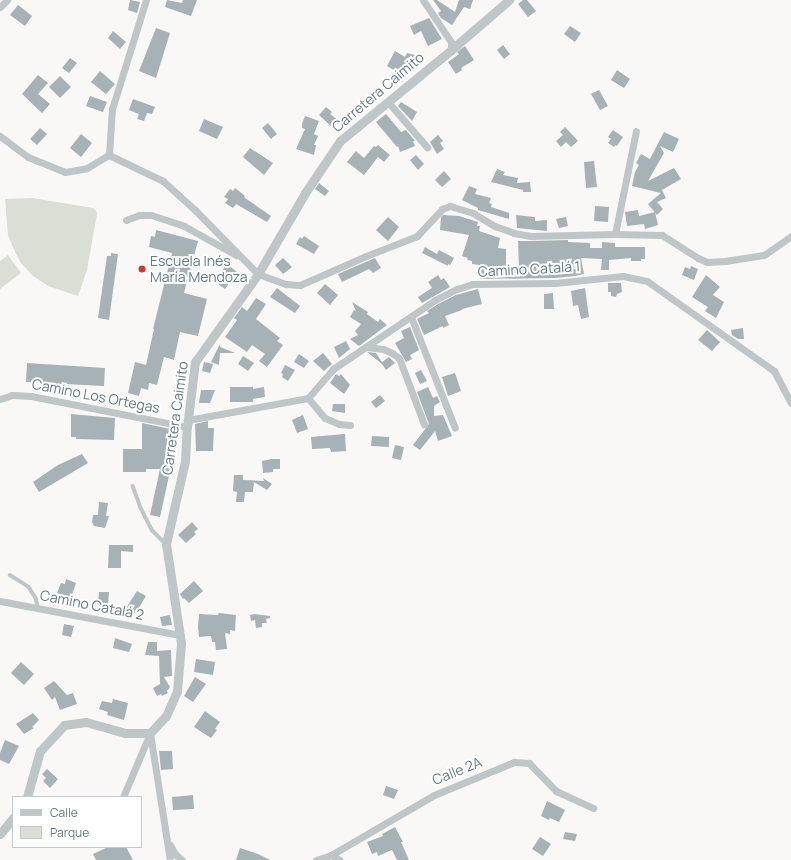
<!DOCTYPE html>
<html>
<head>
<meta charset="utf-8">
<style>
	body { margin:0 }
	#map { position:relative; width:791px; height:860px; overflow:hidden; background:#f9f8f6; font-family:Manrope,sans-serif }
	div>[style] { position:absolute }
	.green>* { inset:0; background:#daded5 }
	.building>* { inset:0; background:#a6b2b5 }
	.service>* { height:3.5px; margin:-1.75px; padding:0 1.75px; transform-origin:1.75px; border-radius:1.75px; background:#bfc6c8 }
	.minor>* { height:7px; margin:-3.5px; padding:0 3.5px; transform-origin:3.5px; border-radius:3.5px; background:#bfc6c8 }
	.tertiary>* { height:9px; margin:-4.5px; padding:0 4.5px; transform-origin:4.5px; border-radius:4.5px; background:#bfc6c8 }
	.dots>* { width:11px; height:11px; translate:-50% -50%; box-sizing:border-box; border:2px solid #fff; border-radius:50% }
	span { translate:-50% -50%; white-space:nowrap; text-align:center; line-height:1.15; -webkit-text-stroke:4px #fff; paint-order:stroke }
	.street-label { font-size:14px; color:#647a81 }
	.poi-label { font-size:14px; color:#647a81 }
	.left { translate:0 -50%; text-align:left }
	.legend { position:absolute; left:12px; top:796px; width:130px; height:52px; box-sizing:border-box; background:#fff; border:1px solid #c1cacd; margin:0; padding:5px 7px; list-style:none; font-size:12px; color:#647a81 }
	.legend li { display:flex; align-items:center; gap:8px; height:20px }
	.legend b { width:20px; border:1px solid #c1cacd }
</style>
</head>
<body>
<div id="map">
	<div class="green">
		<div style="clip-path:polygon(32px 198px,93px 208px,96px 211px,97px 214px,87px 270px,78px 296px,48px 286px,33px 276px,21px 263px,15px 252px,8px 235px,5px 199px)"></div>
		<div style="clip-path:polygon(8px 255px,21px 273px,0 289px,0 261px)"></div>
	</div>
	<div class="building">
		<div style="clip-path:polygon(130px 0,140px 2px,137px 13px,128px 10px)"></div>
		<div style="clip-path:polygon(167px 0,182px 3px,183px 0,197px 0,191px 16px,165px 7px)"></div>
		<div style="clip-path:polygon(433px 0,437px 0,455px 12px,459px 0,473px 0,470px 9px,464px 7px,452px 25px,441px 18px,438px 13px,441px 11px)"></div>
		<div style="clip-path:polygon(523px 0,527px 0,536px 11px,528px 17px,518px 4px)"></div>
		<div style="clip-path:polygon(18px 5px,32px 16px,25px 26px,10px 15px)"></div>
		<div style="clip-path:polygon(429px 18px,442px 39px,428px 46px,421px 31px,414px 35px,410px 26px)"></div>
		<div style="clip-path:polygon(570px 26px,581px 33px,575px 42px,564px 34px)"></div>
		<div style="clip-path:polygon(156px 28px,170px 33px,156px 78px,139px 71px)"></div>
		<div style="clip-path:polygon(113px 31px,126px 42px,120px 49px,108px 38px)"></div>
		<div style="clip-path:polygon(503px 45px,510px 54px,504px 59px,497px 50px)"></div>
		<div style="clip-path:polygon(465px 46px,474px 60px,461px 68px,462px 70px,456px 74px,448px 62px,459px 54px,457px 52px)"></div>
		<div style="clip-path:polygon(395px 51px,405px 57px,407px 53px,415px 55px,402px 82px,394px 78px,397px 72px,387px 66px)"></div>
		<div style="clip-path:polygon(70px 58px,77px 63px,69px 73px,62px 68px)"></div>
		<div style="clip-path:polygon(617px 70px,630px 79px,624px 88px,611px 80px)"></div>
		<div style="clip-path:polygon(100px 71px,115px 84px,106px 94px,91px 82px)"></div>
		<div style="clip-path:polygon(38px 75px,48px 83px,38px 94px,50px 104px,42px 113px,22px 94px)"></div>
		<div style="clip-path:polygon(60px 76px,71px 87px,60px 98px,49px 87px)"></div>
		<div style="clip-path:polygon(599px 90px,608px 106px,600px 110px,591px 94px)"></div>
		<div style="clip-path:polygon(90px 96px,107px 102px,103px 112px,86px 106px)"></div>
		<div style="clip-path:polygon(133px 99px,155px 107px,152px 114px,147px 113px,144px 121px,137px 119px,139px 114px,129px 110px)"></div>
		<div style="clip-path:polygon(401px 102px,417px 112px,412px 121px,398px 106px)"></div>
		<div style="clip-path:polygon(326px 107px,332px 112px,330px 114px,339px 121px,333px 128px,319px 115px)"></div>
		<div style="clip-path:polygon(386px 114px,401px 132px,406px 130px,415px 141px,413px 141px,415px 146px,400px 152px,398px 146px,397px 147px,376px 122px)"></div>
		<div style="clip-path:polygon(305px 116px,319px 121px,314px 134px,318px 136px,314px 145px,316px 145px,314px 155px,296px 149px,305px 129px,302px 128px,302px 124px)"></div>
		<div style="clip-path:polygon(204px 119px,223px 127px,217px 139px,199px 131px)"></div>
		<div style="clip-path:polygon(268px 123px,277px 134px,271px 139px,262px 128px)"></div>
		<div style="clip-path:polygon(565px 127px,578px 141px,571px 147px,566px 142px,561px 147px,556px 141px,563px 135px,560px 132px)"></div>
		<div style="clip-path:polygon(40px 128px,47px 134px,37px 145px,30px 139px)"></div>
		<div style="clip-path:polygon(613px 130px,623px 137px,617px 146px,615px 145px,614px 147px,608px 143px,611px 139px,608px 137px)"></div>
		<div style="clip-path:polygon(664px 132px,679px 139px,673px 152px,660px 146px,664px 153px,648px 181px,674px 168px,681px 179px,662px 190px,666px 198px,657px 202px,663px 209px,657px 215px,648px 204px,661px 193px,632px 186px,635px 172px,639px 165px,636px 163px,641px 154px,650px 159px)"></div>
		<div style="clip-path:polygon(81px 134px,92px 143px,81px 157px,70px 148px)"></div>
		<div style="clip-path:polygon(438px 135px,443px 141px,440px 143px,444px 149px,437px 154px,430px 142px)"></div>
		<div style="clip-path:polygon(378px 145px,390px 155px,384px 162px,378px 157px,364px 175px,347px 162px,356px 151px,364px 158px,374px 146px,376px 147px)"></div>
		<div style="clip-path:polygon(250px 148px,273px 163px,264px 175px,243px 157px)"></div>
		<div style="clip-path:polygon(416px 155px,424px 164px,418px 170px,410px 160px)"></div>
		<div style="clip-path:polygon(594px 161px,597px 187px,586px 188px,584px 162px)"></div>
		<div style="clip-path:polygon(497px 169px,505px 172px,503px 175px,518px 178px,517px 183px,530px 182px,531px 192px,523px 192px,523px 190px,491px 182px)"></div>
		<div style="clip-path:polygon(444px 171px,451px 179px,442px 187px,435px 180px)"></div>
		<div style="clip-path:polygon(319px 183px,329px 191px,325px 196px,315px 189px)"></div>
		<div style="clip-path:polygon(469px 186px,477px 189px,475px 194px,491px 198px,489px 203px,492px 204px,491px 207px,509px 213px,509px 219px,478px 210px,478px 208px,462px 200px)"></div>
		<div style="clip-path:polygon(235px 188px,244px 195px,245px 198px,271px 216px,267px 222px,236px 204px,233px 208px,225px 203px,228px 199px,224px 197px,230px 189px,233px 191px)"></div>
		<div style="clip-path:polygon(595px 206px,609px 207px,608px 222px,594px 221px)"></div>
		<div style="clip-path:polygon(638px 210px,639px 216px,655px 212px,658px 225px,645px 229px,644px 224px,627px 226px,625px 212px)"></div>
		<div style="clip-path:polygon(443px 215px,459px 216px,478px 222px,477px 226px,480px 226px,479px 231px,500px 238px,498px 248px,506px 249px,506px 267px,519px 267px,518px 241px,529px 241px,568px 240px,568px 242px,590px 243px,590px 248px,602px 248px,602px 242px,615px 243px,615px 247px,645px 247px,645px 259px,641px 259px,641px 261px,631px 261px,631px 258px,609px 260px,609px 270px,601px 270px,602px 259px,581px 258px,584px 274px,575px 276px,555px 278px,480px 279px,479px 265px,472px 264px,472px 261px,467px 260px,468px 258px,462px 256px,469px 235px,440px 230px,441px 217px)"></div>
		<div style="clip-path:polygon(516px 215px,535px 217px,535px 221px,547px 220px,547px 231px,517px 228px)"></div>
		<div style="clip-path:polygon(388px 217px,399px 227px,388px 241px,376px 230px)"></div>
		<div style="clip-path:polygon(566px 217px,568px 226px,559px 228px,556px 219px)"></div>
		<div style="clip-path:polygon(156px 230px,198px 241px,184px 293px,207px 299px,198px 336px,180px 332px,174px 360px,164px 357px,157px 385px,149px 383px,148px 390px,141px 388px,139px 396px,128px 393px,135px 362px,146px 365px,154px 329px,153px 329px,172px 253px,149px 247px,151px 236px,155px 237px)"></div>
		<div style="clip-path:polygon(304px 236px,319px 246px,314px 254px,296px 244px,300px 237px,302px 239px)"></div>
		<div style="clip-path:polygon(425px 247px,437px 254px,439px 250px,454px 258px,450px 265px,448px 264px,448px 266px,422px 253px)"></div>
		<div style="clip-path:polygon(111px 253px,118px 254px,109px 320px,98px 318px,107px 256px,111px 256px)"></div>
		<div style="clip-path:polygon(283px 258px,292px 267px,283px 274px,275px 265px)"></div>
		<div style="clip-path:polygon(375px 258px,381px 268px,373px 273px,369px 269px,342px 282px,338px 274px)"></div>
		<div style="clip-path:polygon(227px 264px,237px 272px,225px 289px,214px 281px)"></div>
		<div style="clip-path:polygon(691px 266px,698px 269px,694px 280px,682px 275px,685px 267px,690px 269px)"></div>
		<div style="clip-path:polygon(438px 275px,441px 280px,444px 278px,450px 287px,422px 303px,418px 297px,432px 288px,428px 282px)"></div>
		<div style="clip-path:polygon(706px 275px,720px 287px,713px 295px,724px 302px,716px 318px,705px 311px,708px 307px,692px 297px)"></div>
		<div style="clip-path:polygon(608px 283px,621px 283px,622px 292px,617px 294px,616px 297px,611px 296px,611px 292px,608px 292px)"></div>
		<div style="clip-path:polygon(325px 284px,338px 295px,330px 305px,317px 293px)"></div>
		<div style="clip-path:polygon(277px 288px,300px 306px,295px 313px,270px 297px)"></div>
		<div style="clip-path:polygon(585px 288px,589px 317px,581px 319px,578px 305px,573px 306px,571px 291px)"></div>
		<div style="clip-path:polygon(478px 289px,482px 304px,462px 309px,462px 310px,445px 316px,449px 325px,443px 328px,443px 326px,424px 335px,417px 319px,429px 313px,427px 311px,438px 304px,456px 295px)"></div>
		<div style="clip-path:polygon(553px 293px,554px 309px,544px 309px,544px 294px)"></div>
		<div style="clip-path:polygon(256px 298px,266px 304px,256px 319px,280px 338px,277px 341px,283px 345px,267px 367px,259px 361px,265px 354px,252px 345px,247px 352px,225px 337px,237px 320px,234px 318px,242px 307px,247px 311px)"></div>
		<div style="clip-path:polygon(352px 302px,368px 312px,367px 314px,378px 322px,380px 319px,387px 325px,359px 346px,350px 339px,358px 335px,355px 331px,361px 324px,350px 317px,354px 310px,356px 311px)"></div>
		<div style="clip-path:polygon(410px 327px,419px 350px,410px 355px,412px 359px,406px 362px,395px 343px,404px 338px,401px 331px)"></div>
		<div style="clip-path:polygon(743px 328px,744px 339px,738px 339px,732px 335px,731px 330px)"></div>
		<div style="clip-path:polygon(707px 330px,720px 342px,712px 351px,698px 340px)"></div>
		<div style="clip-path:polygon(346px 341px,350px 349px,339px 358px,334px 347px)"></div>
		<div style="clip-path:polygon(220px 344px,220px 347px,235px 353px,220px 353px,219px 365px,211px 362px)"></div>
		<div style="clip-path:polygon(367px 352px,376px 353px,382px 362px,389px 357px,395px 363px,386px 370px,382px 364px)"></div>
		<div style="clip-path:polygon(323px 353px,332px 364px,324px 371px,313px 361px)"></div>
		<div style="clip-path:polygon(299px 354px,309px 361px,304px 368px,294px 362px)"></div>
		<div style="clip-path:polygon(243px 356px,254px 363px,248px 371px,238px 364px)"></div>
		<div style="clip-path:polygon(204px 362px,213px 364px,210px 373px,202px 371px)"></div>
		<div style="clip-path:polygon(27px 363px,105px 368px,104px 386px,26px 382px)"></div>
		<div style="clip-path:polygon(285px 365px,295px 370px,288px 381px,282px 377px,283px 374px,281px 373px)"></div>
		<div style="clip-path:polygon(421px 370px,427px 381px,420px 384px,415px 373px)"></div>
		<div style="clip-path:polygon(455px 373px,461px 391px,448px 396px,442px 377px)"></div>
		<div style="clip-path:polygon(336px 374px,339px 376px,341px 374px,350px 385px,344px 394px,330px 383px)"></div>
		<div style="clip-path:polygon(230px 387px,253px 387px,253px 389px,264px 387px,265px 397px,253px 399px,253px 402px,230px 402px)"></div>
		<div style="clip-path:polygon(428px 387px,433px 398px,437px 396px,440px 402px,434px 406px,434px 416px,443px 415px,452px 436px,438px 441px,435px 431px,420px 450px,413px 445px,429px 424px,417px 392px)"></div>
		<div style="clip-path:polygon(201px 390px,215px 390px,210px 403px,199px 403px)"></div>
		<div style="clip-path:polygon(380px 395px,385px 401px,376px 408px,371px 402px)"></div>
		<div style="clip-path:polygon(333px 404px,345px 404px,345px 413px,332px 411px)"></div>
		<div style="clip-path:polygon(71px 414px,115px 418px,114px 440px,76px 439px,76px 437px,71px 437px)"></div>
		<div style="clip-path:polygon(303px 415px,308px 429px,297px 433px,292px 420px)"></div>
		<div style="clip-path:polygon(208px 421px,208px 428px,214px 428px,213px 451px,196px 451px,195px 424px)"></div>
		<div style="clip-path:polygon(142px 423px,175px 430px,175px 439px,170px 439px,169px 476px,160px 517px,150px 515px,160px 469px,146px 469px,146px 472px,123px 472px,123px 449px,142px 449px)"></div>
		<div style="clip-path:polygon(345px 434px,346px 451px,331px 452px,330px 448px,312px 449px,311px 437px)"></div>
		<div style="clip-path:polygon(372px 436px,389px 437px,389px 447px,371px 446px)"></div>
		<div style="clip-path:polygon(395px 445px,404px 447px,401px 460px,392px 458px)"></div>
		<div style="clip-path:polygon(82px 454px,88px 463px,39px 492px,33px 482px,58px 465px)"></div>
		<div style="clip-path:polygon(271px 459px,280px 459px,280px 469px,273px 469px,273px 472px,263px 473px,262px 461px)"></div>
		<div style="clip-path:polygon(234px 475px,243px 475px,243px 480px,264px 481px,263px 478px,272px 484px,267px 490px,254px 482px,253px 492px,245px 492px,244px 502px,236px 502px,237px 492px,233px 491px)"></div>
		<div style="clip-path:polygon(99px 502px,108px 503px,106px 516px,109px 516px,105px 528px,94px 526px,92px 522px,93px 515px,98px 515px)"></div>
		<div style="clip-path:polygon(192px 522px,198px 529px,194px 532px,196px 534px,186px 543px,178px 535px)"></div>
		<div style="clip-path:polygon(109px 545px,133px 545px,133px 552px,121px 551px,121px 568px,108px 568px)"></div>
		<div style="clip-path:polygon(66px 579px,76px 583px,71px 598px,57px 593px,61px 583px,65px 584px)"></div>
		<div style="clip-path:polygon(194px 581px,203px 591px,189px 603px,184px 598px,183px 599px,180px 594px)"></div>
		<div style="clip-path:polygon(137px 591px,146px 596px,135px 614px,126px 608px)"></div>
		<div style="clip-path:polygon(99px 592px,109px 592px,108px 605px,98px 604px)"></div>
		<div style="clip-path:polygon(219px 613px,236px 615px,235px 631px,230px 630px,230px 634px,225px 633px,227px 649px,216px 650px,215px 642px,212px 642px,211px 636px,199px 637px,198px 627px,199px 614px,218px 615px)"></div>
		<div style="clip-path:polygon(254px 614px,270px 616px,270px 618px,266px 619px,267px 623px,262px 623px,262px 627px,256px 628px,255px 620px,251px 621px,250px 615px)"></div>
		<div style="clip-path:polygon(170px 615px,172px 625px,162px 626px,160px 617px)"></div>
		<div style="clip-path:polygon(64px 624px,74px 626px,71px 637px,62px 635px)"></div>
		<div style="clip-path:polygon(115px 638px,132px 644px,129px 652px,113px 648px)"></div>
		<div style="clip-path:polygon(148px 642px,157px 642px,157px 651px,171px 650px,172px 676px,164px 677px,170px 687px,167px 691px,168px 693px,162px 696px,161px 694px,157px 696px,153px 688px,160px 684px,159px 656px,145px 655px)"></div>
		<div style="clip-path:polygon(196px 659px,215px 662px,213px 675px,194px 672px)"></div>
		<div style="clip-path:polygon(21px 662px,34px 674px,24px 685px,11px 673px)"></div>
		<div style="clip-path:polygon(195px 677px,206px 684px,193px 702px,184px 696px)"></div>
		<div style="clip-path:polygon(54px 681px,67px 695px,73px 693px,77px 704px,60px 710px,55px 697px,52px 700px,44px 688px)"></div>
		<div style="clip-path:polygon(113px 699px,128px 703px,124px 720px,107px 715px,108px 712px,99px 709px,102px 701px,112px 703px)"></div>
		<div style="clip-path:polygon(205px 711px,220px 722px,215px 729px,217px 730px,211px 738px,194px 727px)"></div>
		<div style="clip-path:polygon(33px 713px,39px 720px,32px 727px,34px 728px,24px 734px,16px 724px)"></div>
		<div style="clip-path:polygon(5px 740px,19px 746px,9px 764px,0 760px,0 753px)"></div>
		<div style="clip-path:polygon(159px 751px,172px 751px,173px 769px,161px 770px)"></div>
		<div style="clip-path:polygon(47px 769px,58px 779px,50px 788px,43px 781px,46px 778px,42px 774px)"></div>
		<div style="clip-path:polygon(386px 786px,398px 790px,394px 799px,383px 795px)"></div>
		<div style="clip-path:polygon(193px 795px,194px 809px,173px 810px,172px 797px)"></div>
		<div style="clip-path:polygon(547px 801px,565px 810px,559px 822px,550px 818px,549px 820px,541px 816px)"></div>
		<div style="clip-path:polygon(395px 827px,403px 842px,401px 842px,409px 860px,397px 860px,392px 850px,378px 856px,377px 852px,372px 854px,367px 842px,383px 836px,382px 834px)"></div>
		<div style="clip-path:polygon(565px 832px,577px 834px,575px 841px,563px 839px)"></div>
		<div style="clip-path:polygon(540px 837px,551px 844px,543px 856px,532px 849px)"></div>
		<div style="clip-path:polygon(108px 847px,126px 847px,133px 860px,96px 860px,93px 854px)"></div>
		<div style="clip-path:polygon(240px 848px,258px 854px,270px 860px,236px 860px)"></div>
	</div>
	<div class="service">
		<div style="left:133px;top:486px;width:23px;rotate:70deg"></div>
		<div style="left:141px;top:508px;width:25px;rotate:63deg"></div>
		<div style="left:152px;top:530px;width:18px;rotate:45deg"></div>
		<div style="left:10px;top:575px;width:22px;rotate:32deg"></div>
		<div style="left:29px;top:587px;width:13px;rotate:58deg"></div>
		<div style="left:36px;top:598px;width:9px;rotate:77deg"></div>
	</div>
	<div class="minor">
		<div style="left:423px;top:0;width:50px;rotate:56.3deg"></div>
		<div style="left:451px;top:42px;width:8px;rotate:90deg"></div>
		<div style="left:0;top:7px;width:10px;rotate:-45deg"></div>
		<div style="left:388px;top:102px;width:60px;rotate:49.1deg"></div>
		<div style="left:0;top:136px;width:35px;rotate:37deg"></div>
		<div style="left:28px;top:157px;width:40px;rotate:22deg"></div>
		<div style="left:65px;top:172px;width:22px;rotate:-10deg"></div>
		<div style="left:87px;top:168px;width:26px;rotate:-31deg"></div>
		<div style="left:109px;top:155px;width:60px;rotate:25.7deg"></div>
		<div style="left:163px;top:181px;width:43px;rotate:42.2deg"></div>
		<div style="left:195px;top:210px;width:90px;rotate:45.5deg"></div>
		<div style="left:258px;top:274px;width:30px;rotate:20deg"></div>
		<div style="left:286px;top:284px;width:14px;rotate:4deg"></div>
		<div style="left:300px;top:285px;width:72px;rotate:-23.7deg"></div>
		<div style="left:366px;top:256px;width:55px;rotate:-21.4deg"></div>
		<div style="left:417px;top:236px;width:37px;rotate:-47deg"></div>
		<div style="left:442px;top:209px;width:9px;rotate:-21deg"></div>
		<div style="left:450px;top:206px;width:24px;rotate:17deg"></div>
		<div style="left:473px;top:213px;width:26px;rotate:31deg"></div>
		<div style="left:495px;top:226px;width:20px;rotate:20deg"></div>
		<div style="left:514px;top:233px;width:17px;rotate:10deg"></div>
		<div style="left:531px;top:236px;width:84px;rotate:-1.4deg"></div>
		<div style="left:615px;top:234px;width:47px;rotate:1.2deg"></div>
		<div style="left:662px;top:235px;width:43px;rotate:32.6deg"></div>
		<div style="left:698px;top:258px;width:10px;rotate:24deg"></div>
		<div style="left:707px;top:262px;width:18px;rotate:-3deg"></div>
		<div style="left:725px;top:261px;width:39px;rotate:-9deg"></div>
		<div style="left:764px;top:255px;width:33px;rotate:-35deg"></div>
		<div style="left:109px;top:155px;width:46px;rotate:-86.3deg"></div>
		<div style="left:112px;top:109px;width:114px;rotate:-72.7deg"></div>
		<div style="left:126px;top:220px;width:14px;rotate:-21deg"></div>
		<div style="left:139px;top:215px;width:12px"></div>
		<div style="left:151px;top:215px;width:35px;rotate:18deg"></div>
		<div style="left:184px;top:226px;width:60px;rotate:29.1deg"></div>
		<div style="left:615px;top:234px;width:105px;rotate:-78.5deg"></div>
		<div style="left:411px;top:317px;width:119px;rotate:68.4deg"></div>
		<div style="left:366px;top:347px;width:17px;rotate:7deg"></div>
		<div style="left:383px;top:349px;width:10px;rotate:24deg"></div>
		<div style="left:392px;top:353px;width:9px;rotate:36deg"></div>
		<div style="left:399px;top:358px;width:71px;rotate:69.3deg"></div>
		<div style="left:308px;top:398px;width:26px;rotate:50deg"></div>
		<div style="left:325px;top:418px;width:15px;rotate:23deg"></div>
		<div style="left:339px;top:424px;width:11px;rotate:5deg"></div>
		<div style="left:0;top:399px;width:13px;rotate:-18deg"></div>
		<div style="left:12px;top:395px;width:19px;rotate:3deg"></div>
		<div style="left:31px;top:396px;width:159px;rotate:11.2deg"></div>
		<div style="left:188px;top:420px;width:122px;rotate:-10.4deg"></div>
		<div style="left:308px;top:398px;width:38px;rotate:-49deg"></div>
		<div style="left:333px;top:369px;width:123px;rotate:-34.1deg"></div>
		<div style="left:435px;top:300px;width:25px;rotate:-27deg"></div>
		<div style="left:457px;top:289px;width:16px;rotate:-18deg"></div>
		<div style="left:472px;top:284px;width:83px;rotate:-0.7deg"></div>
		<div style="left:555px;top:283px;width:68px;rotate:-5.9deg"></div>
		<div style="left:623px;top:276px;width:25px;rotate:12deg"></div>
		<div style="left:647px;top:281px;width:156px;rotate:35.3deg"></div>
		<div style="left:774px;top:371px;width:36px;rotate:62deg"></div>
		<div style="left:0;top:601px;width:183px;rotate:10.7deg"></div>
		<div style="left:150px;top:733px;width:129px;rotate:81.1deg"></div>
		<div style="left:123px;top:797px;width:69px;rotate:-67.1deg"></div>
		<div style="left:170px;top:845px;width:10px;rotate:61deg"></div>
		<div style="left:175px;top:854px;width:9px;rotate:41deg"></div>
		<div style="left:331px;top:855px;width:119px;rotate:-30.2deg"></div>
		<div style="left:434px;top:795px;width:87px;rotate:-22.4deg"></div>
		<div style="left:514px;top:762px;width:15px;rotate:4deg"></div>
		<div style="left:529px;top:763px;width:39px;rotate:46deg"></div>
		<div style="left:556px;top:791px;width:41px;rotate:24.7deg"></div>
		<div style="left:316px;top:860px;width:16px;rotate:-18deg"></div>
		<div style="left:331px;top:855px;width:10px;rotate:29deg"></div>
	</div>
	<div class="tertiary">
		<div style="left:27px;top:797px;width:48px;rotate:-74.2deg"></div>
		<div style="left:40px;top:751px;width:35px;rotate:-47deg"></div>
		<div style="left:64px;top:725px;width:22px;rotate:-8deg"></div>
		<div style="left:86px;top:722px;width:41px;rotate:15.8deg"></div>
		<div style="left:125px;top:733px;width:25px"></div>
		<div style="left:150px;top:733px;width:23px;rotate:-47deg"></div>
		<div style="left:166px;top:716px;width:27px;rotate:-66deg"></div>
		<div style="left:177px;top:691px;width:48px;rotate:-85.2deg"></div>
		<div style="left:181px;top:643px;width:100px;rotate:-98.6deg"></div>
		<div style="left:166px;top:544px;width:85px;rotate:-77.1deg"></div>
		<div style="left:185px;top:461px;width:34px;rotate:-87deg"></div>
		<div style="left:187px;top:427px;width:65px;rotate:-83deg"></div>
		<div style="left:195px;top:362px;width:108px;rotate:-54.4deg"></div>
		<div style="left:258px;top:274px;width:94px;rotate:-59.9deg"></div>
		<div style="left:305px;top:193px;width:63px;rotate:-56.1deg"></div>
		<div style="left:340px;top:141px;width:144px;rotate:-39.3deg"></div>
		<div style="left:451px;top:50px;width:77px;rotate:-40.8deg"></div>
		<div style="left:0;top:834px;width:21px;rotate:-51deg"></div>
	</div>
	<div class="dots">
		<div style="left:142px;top:269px;background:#e0342f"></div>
	</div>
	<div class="street-label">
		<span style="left:378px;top:92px;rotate:-40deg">Carretera Caimito</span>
		<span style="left:529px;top:269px;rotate:-3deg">Camino Catalá 1</span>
		<span style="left:96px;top:396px;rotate:11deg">Camino Los Ortegas</span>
		<span style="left:175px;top:418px;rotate:-82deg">Carretera Caimito</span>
		<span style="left:92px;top:605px;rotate:11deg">Camino Catalá 2</span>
		<span style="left:457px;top:771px;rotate:-22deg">Calle 2A</span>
	</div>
	<div class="poi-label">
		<span class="left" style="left:150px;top:269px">Escuela Inés<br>María Mendoza</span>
	</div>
	<ul class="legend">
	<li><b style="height:5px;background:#bfc6c8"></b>Calle</li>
	<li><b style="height:11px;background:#daded5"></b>Parque</li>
	</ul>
</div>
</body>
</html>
